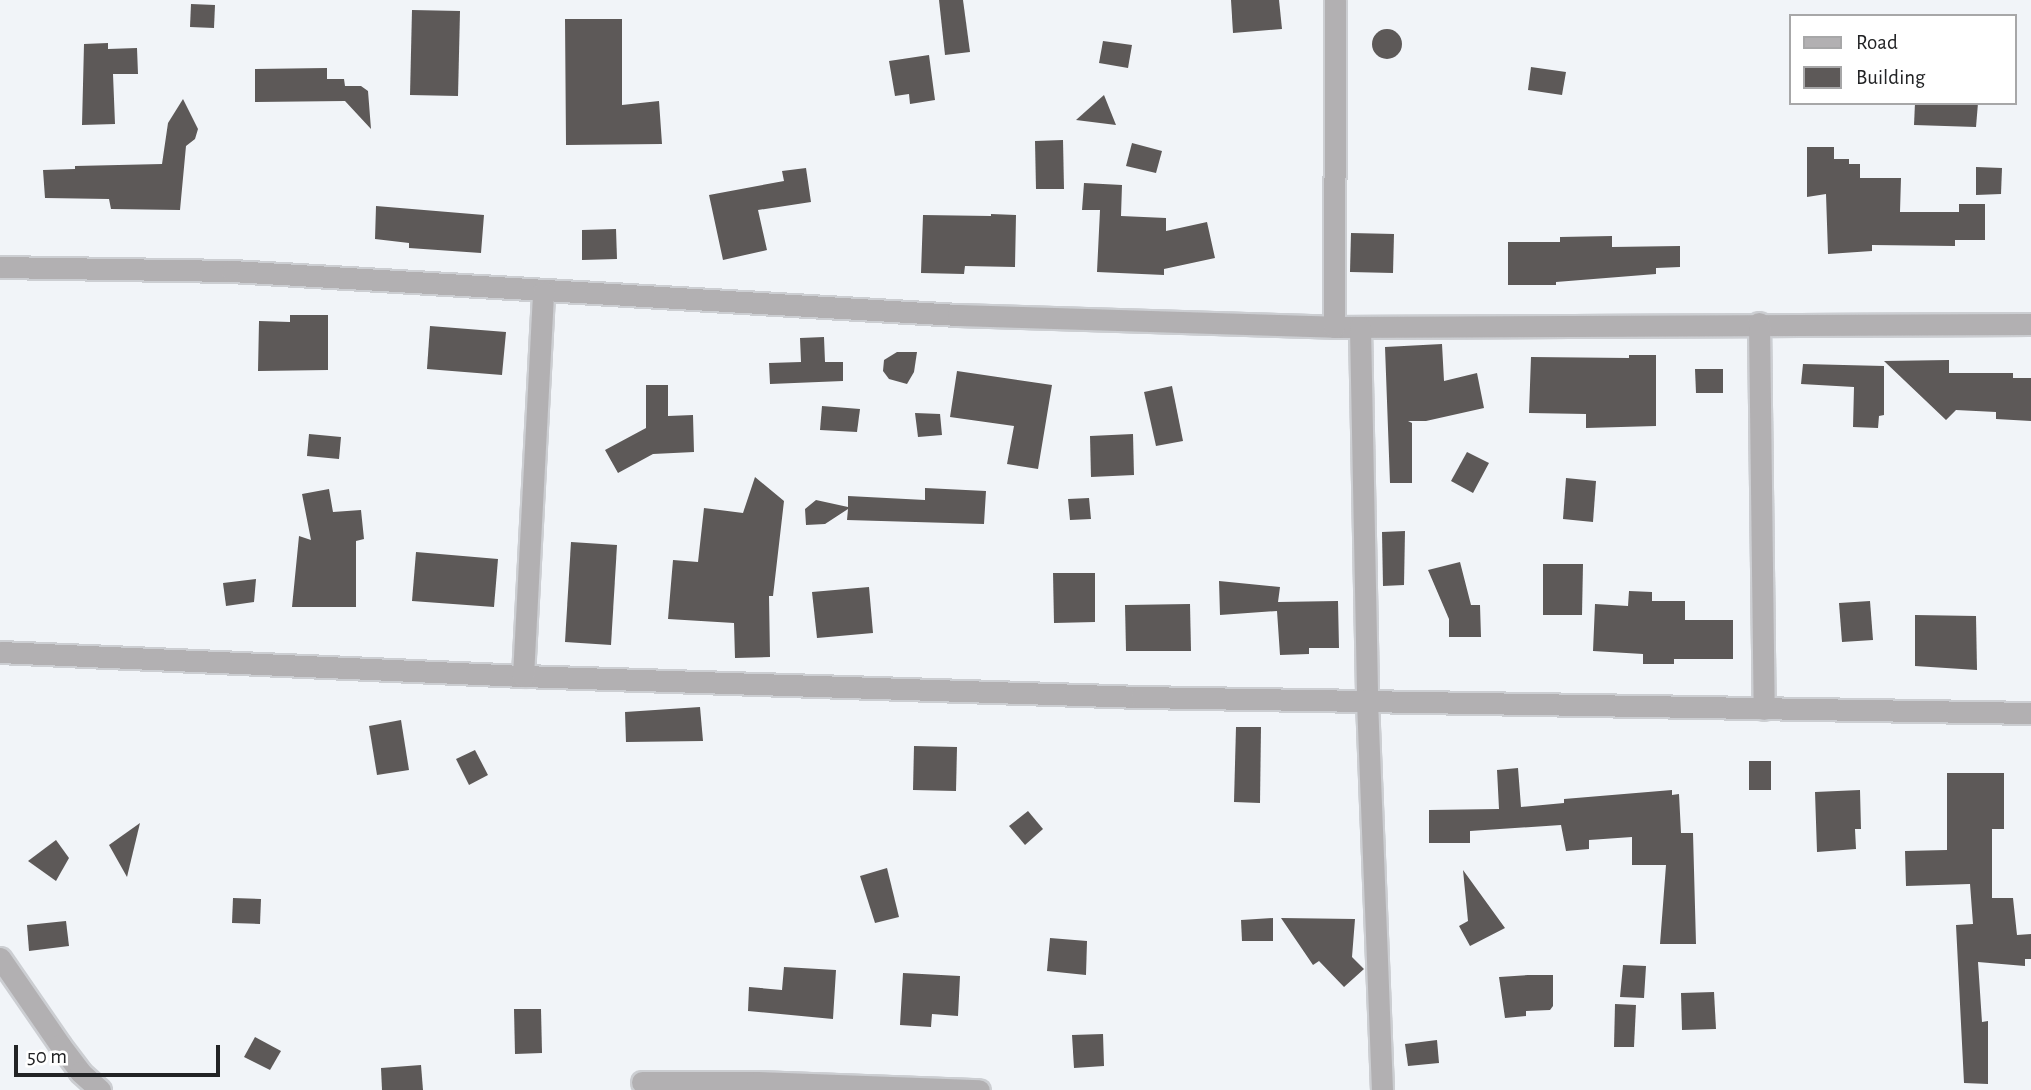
<!DOCTYPE html>
<html>
<head>
<meta charset="utf-8">
<style>
	body { margin:0 }
	#map { position:relative; width:2031px; height:1090px; overflow:hidden; background:#f1f4f8; font-family:"Alegreya Sans",sans-serif }
	div>[style] { position:absolute }
	.building>* { inset:0; background:#5d5958 }
	.round { border-radius:50% }
	.roads { filter:drop-shadow(2px 0 #ccced2) drop-shadow(-2px 0 #ccced2) drop-shadow(0 2px #ccced2) drop-shadow(0 -2px #ccced2) }
	.street>* { height:21px; margin:-10.5px; padding:0 10.5px; transform-origin:10.5px; border-radius:10.5px; background:#b2b0b2 }
	span { translate:-50% -50%; white-space:nowrap; text-align:center; line-height:1.15; -webkit-text-stroke:7px #fff; paint-order:stroke }
	.legend { position:absolute; left:1789px; top:14px; width:228px; height:91px; box-sizing:border-box; background:#fff; border:2px solid #a7a7a8; margin:0; padding:9px 12px; list-style:none; font-size:21px; color:#222325 }
	.legend li { display:flex; align-items:center; gap:14px; height:35px }
	.legend b { width:35px; border:2px solid #a7a7a8 }
	.scale { position:absolute; left:14px; top:1045px; width:206px; height:32px; box-sizing:border-box; border:4px solid #222325; border-top:0; padding-left:9px; font-size:21px; line-height:24px; white-space:nowrap; color:#222325; -webkit-text-stroke:5px #fff; paint-order:stroke }
</style>
</head>
<body>
<div id="map">
	<div class="building">
		<div style="clip-path:polygon(939px 0,963px 0,970px 52px,945px 55px)"></div>
		<div style="clip-path:polygon(1231px 0,1279px 0,1282px 29px,1233px 33px)"></div>
		<div style="clip-path:polygon(191px 4px,215px 5px,214px 28px,190px 27px)"></div>
		<div style="clip-path:polygon(412px 10px,460px 11px,458px 96px,410px 95px)"></div>
		<div style="clip-path:polygon(565px 19px,622px 19px,622px 105px,659px 101px,662px 144px,566px 145px)"></div>
		<div class="round" style="left:1372px;top:29px;width:30px;height:30px"></div>
		<div style="clip-path:polygon(1103px 41px,1132px 45px,1128px 68px,1099px 63px)"></div>
		<div style="clip-path:polygon(108px 43px,108px 49px,137px 48px,138px 74px,113px 74px,115px 124px,82px 125px,84px 44px)"></div>
		<div style="clip-path:polygon(929px 55px,935px 100px,910px 104px,909px 94px,895px 96px,889px 61px)"></div>
		<div style="clip-path:polygon(1531px 67px,1566px 72px,1562px 95px,1528px 90px)"></div>
		<div style="clip-path:polygon(327px 68px,327px 79px,344px 79px,345px 86px,361px 86px,368px 91px,371px 129px,345px 101px,255px 102px,255px 69px)"></div>
		<div style="clip-path:polygon(1104px 95px,1116px 125px,1076px 120px)"></div>
		<div style="clip-path:polygon(183px 99px,198px 129px,195px 139px,186px 146px,180px 210px,111px 209px,109px 199px,45px 198px,43px 170px,75px 169px,75px 166px,162px 164px,168px 123px)"></div>
		<div style="clip-path:polygon(1915px 103px,1978px 103px,1976px 127px,1914px 125px)"></div>
		<div style="clip-path:polygon(1063px 140px,1064px 189px,1036px 189px,1035px 141px)"></div>
		<div style="clip-path:polygon(1132px 143px,1162px 151px,1156px 173px,1126px 166px)"></div>
		<div style="clip-path:polygon(1807px 147px,1834px 147px,1834px 159px,1849px 159px,1849px 164px,1860px 164px,1860px 178px,1901px 178px,1900px 212px,1959px 212px,1959px 204px,1985px 204px,1985px 240px,1955px 240px,1955px 246px,1872px 245px,1872px 251px,1828px 254px,1826px 194px,1807px 197px)"></div>
		<div style="clip-path:polygon(1976px 167px,2002px 168px,2001px 194px,1976px 195px)"></div>
		<div style="clip-path:polygon(806px 168px,811px 202px,758px 210px,767px 250px,723px 260px,709px 195px,784px 181px,782px 171px)"></div>
		<div style="clip-path:polygon(1084px 183px,1122px 185px,1121px 216px,1166px 218px,1166px 231px,1207px 222px,1215px 258px,1164px 269px,1164px 275px,1097px 272px,1100px 210px,1082px 210px)"></div>
		<div style="clip-path:polygon(376px 206px,484px 215px,481px 253px,409px 248px,409px 243px,375px 239px)"></div>
		<div style="clip-path:polygon(991px 214px,1016px 215px,1015px 267px,965px 266px,964px 274px,921px 273px,923px 215px,991px 216px)"></div>
		<div style="clip-path:polygon(616px 229px,617px 259px,582px 260px,582px 230px)"></div>
		<div style="clip-path:polygon(1351px 233px,1394px 234px,1393px 273px,1350px 272px)"></div>
		<div style="clip-path:polygon(1612px 236px,1612px 247px,1680px 246px,1680px 267px,1656px 268px,1656px 274px,1556px 282px,1556px 285px,1508px 285px,1508px 242px,1560px 242px,1560px 237px)"></div>
		<div style="clip-path:polygon(290px 315px,328px 315px,328px 370px,258px 371px,259px 321px,290px 322px)"></div>
		<div style="clip-path:polygon(430px 326px,506px 332px,502px 375px,427px 369px)"></div>
		<div style="clip-path:polygon(824px 337px,825px 362px,843px 362px,843px 381px,770px 384px,769px 363px,801px 362px,800px 338px)"></div>
		<div style="clip-path:polygon(1442px 344px,1444px 381px,1477px 373px,1484px 408px,1426px 421px,1408px 421px,1412px 423px,1412px 483px,1390px 483px,1385px 347px)"></div>
		<div style="clip-path:polygon(897px 352px,917px 352px,914px 372px,907px 384px,889px 379px,883px 371px,884px 360px)"></div>
		<div style="clip-path:polygon(1629px 355px,1656px 355px,1656px 426px,1586px 428px,1586px 414px,1529px 413px,1531px 357px,1629px 358px)"></div>
		<div style="clip-path:polygon(1949px 360px,1949px 373px,2013px 373px,2013px 378px,2031px 378px,2031px 421px,1996px 419px,1996px 412px,1956px 410px,1946px 420px,1884px 361px)"></div>
		<div style="clip-path:polygon(1803px 364px,1884px 366px,1884px 415px,1879px 416px,1878px 428px,1853px 427px,1854px 387px,1801px 384px)"></div>
		<div style="clip-path:polygon(1695px 369px,1723px 369px,1723px 393px,1696px 393px)"></div>
		<div style="clip-path:polygon(957px 371px,1052px 385px,1038px 469px,1007px 464px,1014px 426px,950px 417px)"></div>
		<div style="clip-path:polygon(646px 385px,668px 385px,668px 416px,693px 415px,694px 452px,653px 454px,618px 473px,605px 450px,646px 428px)"></div>
		<div style="clip-path:polygon(1172px 386px,1183px 441px,1156px 446px,1144px 392px)"></div>
		<div style="clip-path:polygon(822px 406px,860px 409px,857px 432px,820px 430px)"></div>
		<div style="clip-path:polygon(915px 413px,940px 414px,942px 435px,918px 437px)"></div>
		<div style="clip-path:polygon(309px 434px,341px 437px,339px 459px,307px 456px)"></div>
		<div style="clip-path:polygon(1133px 434px,1134px 475px,1091px 477px,1090px 436px)"></div>
		<div style="clip-path:polygon(1467px 452px,1489px 463px,1473px 493px,1451px 481px)"></div>
		<div style="clip-path:polygon(755px 477px,784px 501px,773px 596px,769px 596px,770px 657px,735px 658px,734px 623px,668px 619px,673px 560px,698px 562px,704px 508px,743px 513px)"></div>
		<div style="clip-path:polygon(1566px 478px,1596px 481px,1593px 522px,1563px 519px)"></div>
		<div style="clip-path:polygon(925px 488px,986px 491px,984px 524px,847px 520px,848px 509px,825px 524px,806px 525px,805px 509px,816px 500px,848px 507px,848px 496px,925px 500px)"></div>
		<div style="clip-path:polygon(329px 489px,333px 512px,361px 510px,364px 539px,356px 541px,356px 607px,292px 607px,299px 536px,311px 540px,302px 494px)"></div>
		<div style="clip-path:polygon(1089px 498px,1091px 519px,1070px 520px,1068px 499px)"></div>
		<div style="clip-path:polygon(1405px 531px,1404px 585px,1383px 586px,1382px 532px)"></div>
		<div style="clip-path:polygon(571px 542px,617px 545px,611px 645px,565px 642px)"></div>
		<div style="clip-path:polygon(416px 552px,498px 559px,494px 607px,412px 601px)"></div>
		<div style="clip-path:polygon(1460px 562px,1471px 605px,1480px 605px,1481px 637px,1449px 637px,1449px 619px,1428px 570px)"></div>
		<div style="clip-path:polygon(1543px 564px,1583px 564px,1582px 615px,1543px 615px)"></div>
		<div style="clip-path:polygon(1053px 573px,1095px 573px,1095px 622px,1054px 623px)"></div>
		<div style="clip-path:polygon(256px 579px,254px 602px,226px 606px,223px 583px)"></div>
		<div style="clip-path:polygon(1219px 581px,1280px 587px,1278px 602px,1338px 601px,1339px 648px,1309px 648px,1309px 654px,1280px 655px,1277px 611px,1220px 615px)"></div>
		<div style="clip-path:polygon(869px 587px,873px 633px,817px 638px,812px 592px)"></div>
		<div style="clip-path:polygon(1629px 591px,1652px 592px,1652px 601px,1685px 601px,1685px 620px,1733px 620px,1733px 659px,1674px 659px,1674px 664px,1643px 664px,1643px 654px,1593px 651px,1595px 604px,1628px 606px)"></div>
		<div style="clip-path:polygon(1870px 601px,1873px 640px,1842px 642px,1839px 603px)"></div>
		<div style="clip-path:polygon(1190px 604px,1191px 651px,1126px 651px,1125px 605px)"></div>
		<div style="clip-path:polygon(1915px 615px,1976px 616px,1977px 670px,1915px 666px)"></div>
		<div style="clip-path:polygon(700px 707px,703px 741px,626px 742px,625px 712px)"></div>
		<div style="clip-path:polygon(401px 720px,409px 770px,377px 775px,369px 726px)"></div>
		<div style="clip-path:polygon(1236px 727px,1261px 727px,1260px 803px,1234px 802px)"></div>
		<div style="clip-path:polygon(914px 746px,957px 747px,956px 791px,913px 790px)"></div>
		<div style="clip-path:polygon(475px 750px,488px 775px,469px 785px,456px 759px)"></div>
		<div style="clip-path:polygon(1749px 761px,1771px 761px,1771px 790px,1749px 790px)"></div>
		<div style="clip-path:polygon(1518px 768px,1521px 807px,1564px 803px,1564px 799px,1672px 790px,1672px 795px,1679px 794px,1681px 833px,1693px 833px,1696px 944px,1660px 944px,1666px 865px,1632px 865px,1632px 837px,1589px 840px,1589px 849px,1566px 851px,1561px 825px,1470px 831px,1470px 843px,1429px 843px,1429px 810px,1499px 809px,1497px 770px)"></div>
		<div style="clip-path:polygon(1947px 773px,2004px 773px,2004px 829px,1992px 829px,1992px 898px,2013px 898px,2017px 935px,2031px 934px,2031px 959px,2025px 959px,2025px 966px,1978px 962px,1982px 1022px,1988px 1021px,1988px 1084px,1964px 1083px,1956px 925px,1973px 924px,1970px 884px,1906px 886px,1905px 851px,1947px 850px)"></div>
		<div style="clip-path:polygon(1860px 790px,1861px 829px,1855px 829px,1856px 849px,1817px 852px,1815px 792px)"></div>
		<div style="clip-path:polygon(1028px 811px,1043px 829px,1025px 845px,1009px 826px)"></div>
		<div style="clip-path:polygon(140px 823px,127px 877px,109px 845px)"></div>
		<div style="clip-path:polygon(56px 840px,69px 858px,56px 881px,28px 861px)"></div>
		<div style="clip-path:polygon(887px 868px,899px 917px,875px 923px,860px 876px)"></div>
		<div style="clip-path:polygon(1463px 870px,1505px 928px,1470px 946px,1459px 926px,1468px 921px)"></div>
		<div style="clip-path:polygon(233px 898px,261px 899px,260px 924px,232px 923px)"></div>
		<div style="clip-path:polygon(1273px 918px,1273px 941px,1242px 941px,1241px 920px)"></div>
		<div style="clip-path:polygon(1281px 918px,1355px 919px,1352px 957px,1364px 969px,1344px 987px,1319px 961px,1313px 965px)"></div>
		<div style="clip-path:polygon(66px 921px,69px 946px,29px 951px,27px 925px)"></div>
		<div style="clip-path:polygon(1050px 938px,1087px 941px,1086px 975px,1047px 971px)"></div>
		<div style="clip-path:polygon(1623px 965px,1646px 966px,1644px 998px,1620px 997px)"></div>
		<div style="clip-path:polygon(784px 967px,836px 970px,833px 1019px,748px 1011px,749px 987px,782px 990px)"></div>
		<div style="clip-path:polygon(903px 973px,960px 976px,958px 1016px,932px 1014px,931px 1027px,900px 1025px)"></div>
		<div style="clip-path:polygon(1528px 975px,1553px 975px,1553px 1006px,1550px 1010px,1526px 1011px,1526px 1016px,1505px 1018px,1499px 977px)"></div>
		<div style="clip-path:polygon(1714px 992px,1716px 1029px,1682px 1030px,1681px 993px)"></div>
		<div style="clip-path:polygon(1615px 1004px,1636px 1005px,1634px 1047px,1614px 1047px)"></div>
		<div style="clip-path:polygon(514px 1009px,541px 1009px,542px 1053px,515px 1054px)"></div>
		<div style="clip-path:polygon(1103px 1034px,1104px 1066px,1074px 1068px,1072px 1035px)"></div>
		<div style="clip-path:polygon(255px 1037px,281px 1051px,270px 1070px,244px 1057px)"></div>
		<div style="clip-path:polygon(1437px 1040px,1439px 1063px,1408px 1066px,1405px 1044px)"></div>
		<div style="clip-path:polygon(421px 1065px,423px 1090px,382px 1090px,381px 1068px)"></div>
	</div>
	<div class="roads">
		<div class="street">
			<div style="left:0;top:267px;width:232px;rotate:1deg"></div>
			<div style="left:232px;top:271px;width:727px;rotate:3.47deg"></div>
			<div style="left:958px;top:315px;width:376px;rotate:1.8deg"></div>
			<div style="left:1334px;top:327px;width:697px;rotate:-0.25deg"></div>
			<div style="left:1759px;top:323px;width:386px;rotate:89.3deg"></div>
			<div style="left:1334px;top:327px;width:327px;rotate:-89.8deg"></div>
			<div style="left:1360px;top:327px;width:373px;rotate:88.9deg"></div>
			<div style="left:1367px;top:700px;width:390px;rotate:87.8deg"></div>
			<div style="left:0;top:652px;width:524px;rotate:2.63deg"></div>
			<div style="left:523px;top:676px;width:618px;rotate:1.95deg"></div>
			<div style="left:1141px;top:697px;width:890px;rotate:1.03deg"></div>
			<div style="left:523px;top:676px;width:385px;rotate:-87deg"></div>
			<div style="left:0;top:958px;width:106px;rotate:55.4deg"></div>
			<div style="left:60px;top:1045px;width:34px;rotate:53deg"></div>
			<div style="left:80px;top:1072px;width:27px;rotate:42deg"></div>
			<div style="left:642px;top:1082px;width:115px"></div>
			<div style="left:757px;top:1082px;width:222px;rotate:2.1deg"></div>
		</div>
	</div>
	<ul class="legend">
	<li><b style="height:9px;background:#b2b0b2"></b>Road</li>
	<li><b style="height:19px;background:#5d5958"></b>Building</li>
	</ul>
	<div class="scale">50 m</div>
</div>
</body>
</html>
